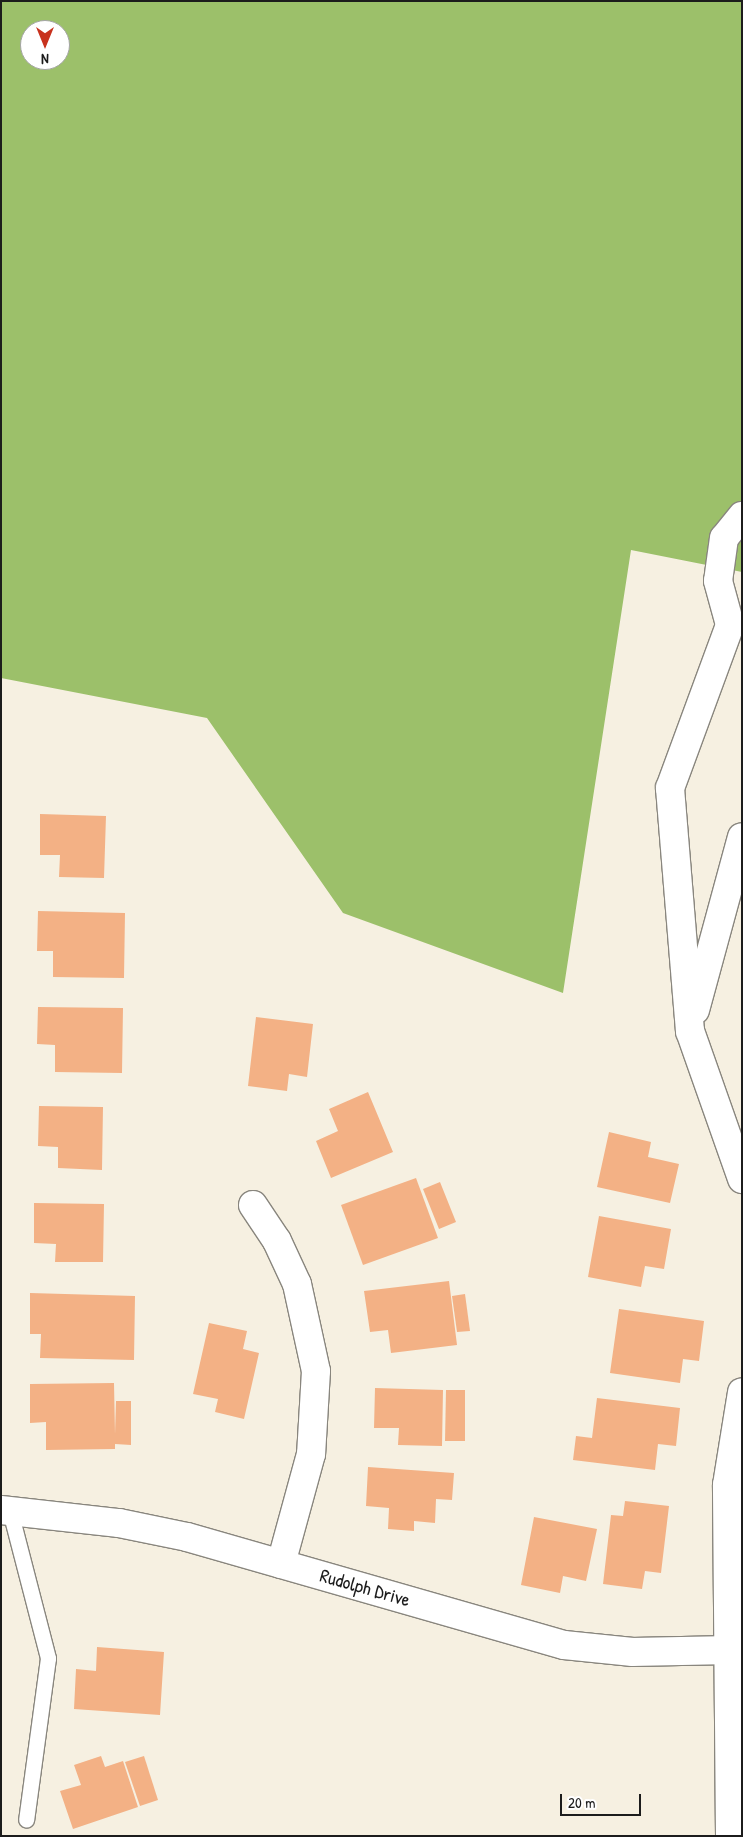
<!DOCTYPE html>
<html>
<head>
<meta charset="utf-8">
<style>
	body { margin:0 }
	#map { position:relative; width:743px; height:1837px; overflow:hidden; background:#f6f0e1; font-family:"Patrick Hand",sans-serif }
	div>[style] { position:absolute }
	.green>* { inset:0; background:#9cc06a }
	.building>* { inset:0; background:#f3b185 }
	.roads { filter:drop-shadow(1px 0 #89867e) drop-shadow(-1px 0 #89867e) drop-shadow(0 1px #89867e) drop-shadow(0 -1px #89867e) }
	.lane>* { height:15px; margin:-7.5px; padding:0 7.5px; transform-origin:7.5px; border-radius:7.5px; background:#fff }
	.street>* { height:28px; margin:-14px; padding:0 14px; transform-origin:14px; border-radius:14px; background:#fff }
	span { translate:-50% -50%; white-space:nowrap; text-align:center; line-height:1.15; -webkit-text-stroke:4px #fff; paint-order:stroke }
	.street-label { font-size:19px; color:#1c1c1c }
	.frame { position:absolute; inset:0; border:2px solid #1c1c1c; pointer-events:none }
	.north { position:absolute; left:20px; top:20px; width:50px; height:50px; box-sizing:border-box; background:#fff; border:1px solid #a4a4a4; border-radius:50%; rotate:180deg; font-size:14px; font-weight:700; line-height:20px; text-align:center; color:#1c1c1c }
	.north::after { content:''; display:block; margin:auto; width:18px; height:22px; background:#c8321e; clip-path:polygon(50% 0,100% 100%,50% 72%,0 100%) }
	.scale { position:absolute; left:560px; top:1794px; width:81px; height:22px; box-sizing:border-box; border:2px solid #1c1c1c; border-top:0; padding-left:6px; font-size:15px; line-height:18px; white-space:nowrap; color:#1c1c1c; -webkit-text-stroke:4px #fff; paint-order:stroke }
</style>
</head>
<body>
<div id="map">
	<div class="green">
		<div style="clip-path:polygon(evenodd,1px 1px,742px 1px,742px 572px,631px 550px,563px 993px,343px 913px,207px 718px,1px 678px,1px 1px,30px 30px,60px 30px,60px 60px,30px 60px,30px 30px)"></div>
	</div>
	<div class="building">
		<div style="clip-path:polygon(40px 814px,106px 816px,104px 878px,59px 877px,60px 855px,40px 855px)"></div>
		<div style="clip-path:polygon(38px 911px,125px 913px,124px 978px,53px 977px,53px 951px,37px 951px)"></div>
		<div style="clip-path:polygon(38px 1007px,123px 1008px,122px 1073px,55px 1072px,55px 1045px,37px 1044px)"></div>
		<div style="clip-path:polygon(256px 1017px,313px 1024px,307px 1077px,289px 1074px,287px 1091px,248px 1086px)"></div>
		<div style="clip-path:polygon(368px 1092px,393px 1152px,331px 1178px,316px 1141px,338px 1131px,329px 1109px)"></div>
		<div style="clip-path:polygon(39px 1106px,103px 1107px,102px 1170px,58px 1168px,58px 1147px,38px 1146px)"></div>
		<div style="clip-path:polygon(609px 1132px,651px 1142px,648px 1157px,679px 1164px,670px 1203px,597px 1187px)"></div>
		<div style="clip-path:polygon(416px 1178px,438px 1238px,363px 1265px,341px 1205px)"></div>
		<div style="clip-path:polygon(440px 1182px,456px 1222px,439px 1229px,423px 1189px)"></div>
		<div style="clip-path:polygon(34px 1203px,104px 1204px,103px 1262px,55px 1262px,56px 1244px,34px 1243px)"></div>
		<div style="clip-path:polygon(599px 1216px,671px 1229px,664px 1269px,645px 1266px,641px 1287px,588px 1277px)"></div>
		<div style="clip-path:polygon(449px 1281px,457px 1345px,391px 1353px,388px 1330px,370px 1332px,364px 1291px)"></div>
		<div style="clip-path:polygon(30px 1293px,135px 1296px,134px 1360px,40px 1358px,41px 1334px,30px 1334px)"></div>
		<div style="clip-path:polygon(465px 1294px,470px 1331px,457px 1332px,452px 1296px)"></div>
		<div style="clip-path:polygon(619px 1309px,704px 1321px,699px 1361px,683px 1359px,680px 1383px,610px 1373px)"></div>
		<div style="clip-path:polygon(209px 1323px,247px 1331px,243px 1349px,259px 1353px,244px 1419px,215px 1412px,218px 1399px,193px 1394px)"></div>
		<div style="clip-path:polygon(114px 1383px,115px 1434px,116px 1401px,131px 1401px,131px 1445px,115px 1444px,115px 1449px,46px 1450px,46px 1422px,30px 1423px,30px 1384px)"></div>
		<div style="clip-path:polygon(375px 1388px,443px 1390px,442px 1446px,398px 1445px,399px 1428px,374px 1428px)"></div>
		<div style="clip-path:polygon(446px 1390px,465px 1390px,465px 1441px,445px 1441px)"></div>
		<div style="clip-path:polygon(597px 1398px,680px 1408px,676px 1446px,658px 1444px,655px 1470px,573px 1460px,576px 1436px,592px 1438px)"></div>
		<div style="clip-path:polygon(368px 1467px,454px 1473px,452px 1500px,436px 1499px,435px 1523px,414px 1521px,414px 1531px,388px 1529px,389px 1508px,366px 1506px)"></div>
		<div style="clip-path:polygon(625px 1501px,669px 1506px,661px 1573px,645px 1571px,642px 1589px,603px 1584px,611px 1515px,623px 1516px)"></div>
		<div style="clip-path:polygon(534px 1517px,597px 1529px,586px 1581px,563px 1576px,560px 1593px,521px 1585px)"></div>
		<div style="clip-path:polygon(97px 1647px,164px 1652px,160px 1715px,74px 1709px,76px 1669px,96px 1671px)"></div>
		<div style="clip-path:polygon(101px 1756px,105px 1767px,123px 1761px,138px 1807px,73px 1829px,60px 1791px,81px 1785px,74px 1765px)"></div>
		<div style="clip-path:polygon(144px 1756px,158px 1800px,140px 1806px,125px 1762px)"></div>
	</div>
	<div class="roads">
		<div class="lane">
			<div style="left:10px;top:1511px;width:152px;rotate:75.5deg"></div>
			<div style="left:48px;top:1658px;width:163px;rotate:97.7deg"></div>
		</div>
		<div class="street">
			<div style="left:742px;top:516px;width:28px;rotate:129deg"></div>
			<div style="left:724px;top:538px;width:43px;rotate:97.9deg"></div>
			<div style="left:718px;top:581px;width:46px;rotate:74.7deg"></div>
			<div style="left:730px;top:625px;width:174px;rotate:110.2deg"></div>
			<div style="left:670px;top:788px;width:244px;rotate:85.3deg"></div>
			<div style="left:690px;top:1031px;width:157px;rotate:70.6deg"></div>
			<div style="left:695px;top:1010px;width:179px;rotate:-74.8deg"></div>
			<div style="left:253px;top:1205px;width:43px;rotate:56.3deg"></div>
			<div style="left:277px;top:1241px;width:47px;rotate:65.1deg"></div>
			<div style="left:297px;top:1284px;width:89px;rotate:77.7deg"></div>
			<div style="left:316px;top:1371px;width:83px;rotate:93.4deg"></div>
			<div style="left:311px;top:1454px;width:114px;rotate:105.3deg"></div>
			<div style="left:1px;top:1510px;width:119px;rotate:6.3deg"></div>
			<div style="left:119px;top:1523px;width:69px;rotate:11.6deg"></div>
			<div style="left:187px;top:1537px;width:392px;rotate:16deg"></div>
			<div style="left:564px;top:1645px;width:69px;rotate:5.8deg"></div>
			<div style="left:633px;top:1652px;width:97px;rotate:-1.2deg"></div>
			<div style="left:730px;top:1836px;width:351px;rotate:-90.5deg"></div>
			<div style="left:727px;top:1485px;width:94px;rotate:-80.8deg"></div>
		</div>
	</div>
	<div class="street-label">
		<span style="left:365px;top:1588px;rotate:16deg">Rudolph Drive</span>
	</div>
	<div class="frame"></div>
	<div class="north">N</div>
	<div class="scale">20 m</div>
</div>
</body>
</html>
